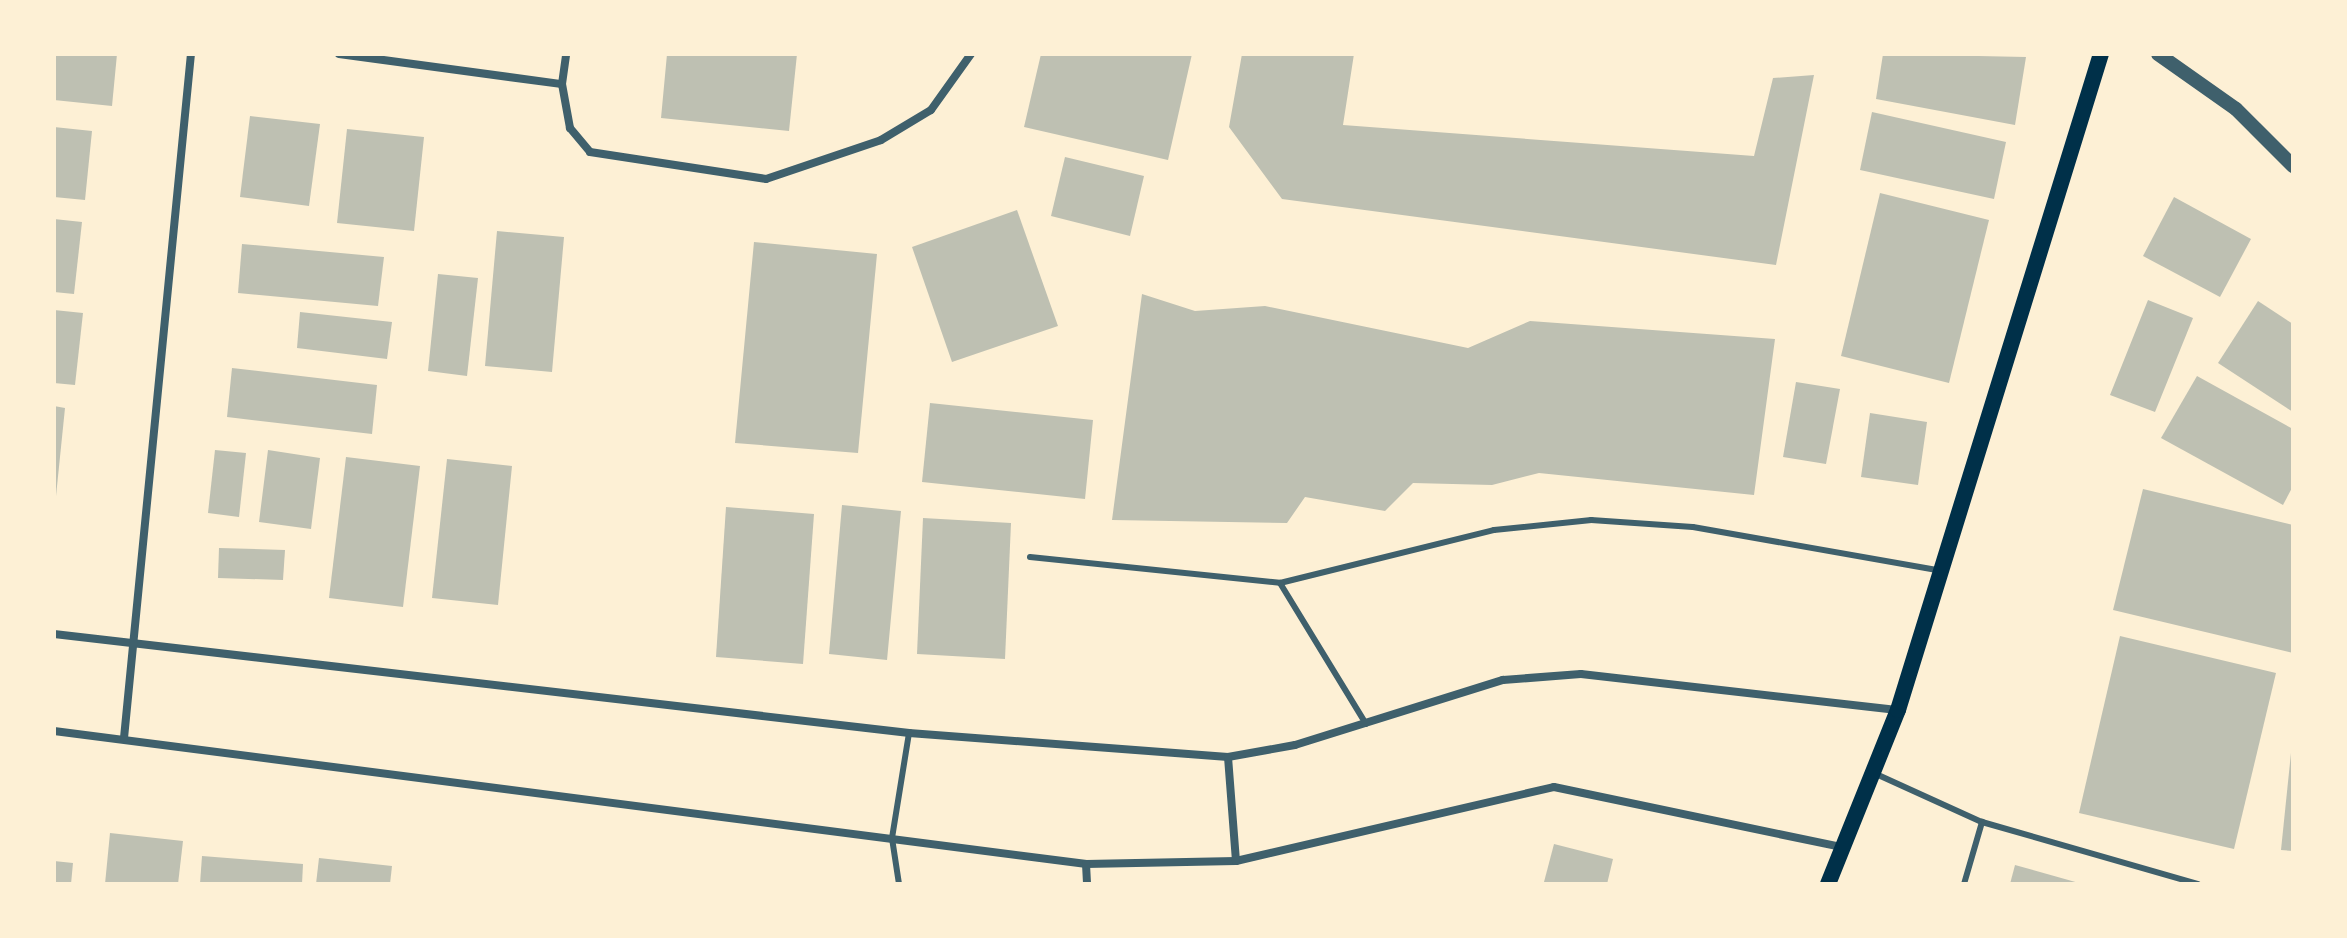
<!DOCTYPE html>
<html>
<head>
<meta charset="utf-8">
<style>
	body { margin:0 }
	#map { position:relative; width:2347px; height:938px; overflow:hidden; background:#fdf0d5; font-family:"Asap Condensed",sans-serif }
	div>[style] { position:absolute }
	.building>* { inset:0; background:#bec0b2 }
	.service>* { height:6px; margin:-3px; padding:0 3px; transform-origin:3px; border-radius:3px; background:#3f606c }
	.minor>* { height:8px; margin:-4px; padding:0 4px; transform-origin:4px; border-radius:4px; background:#3f606c }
	.tertiary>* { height:14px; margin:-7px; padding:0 7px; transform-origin:7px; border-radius:7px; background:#3f606c }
	.secondary>* { height:16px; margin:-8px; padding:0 8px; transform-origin:8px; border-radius:8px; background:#003049 }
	span { translate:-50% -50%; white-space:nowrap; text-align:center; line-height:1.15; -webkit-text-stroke:8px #fdf0d5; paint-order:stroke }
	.frame { position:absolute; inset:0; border:56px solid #fdf0d5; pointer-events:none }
</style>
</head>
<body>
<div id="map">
	<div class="building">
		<div style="clip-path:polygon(54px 54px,117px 54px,112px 106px,54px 100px)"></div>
		<div style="clip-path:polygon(667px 54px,797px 54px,789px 131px,661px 118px)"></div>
		<div style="clip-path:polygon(1041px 54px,1192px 54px,1168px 160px,1024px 127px)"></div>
		<div style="clip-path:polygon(1242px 54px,1354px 54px,1343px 125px,1754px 156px,1773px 78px,1814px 75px,1776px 265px,1282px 199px,1229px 127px)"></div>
		<div style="clip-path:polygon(1883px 54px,2026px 57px,2015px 125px,1876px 99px)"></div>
		<div style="clip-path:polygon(1872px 112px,2006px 142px,1994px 199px,1860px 170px)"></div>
		<div style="clip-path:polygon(250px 116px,320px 124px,309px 206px,240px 197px)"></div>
		<div style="clip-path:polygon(54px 127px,92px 131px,85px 200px,54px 197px)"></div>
		<div style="clip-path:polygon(347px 129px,424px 137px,414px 231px,337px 223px)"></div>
		<div style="clip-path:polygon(1065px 157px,1144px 176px,1130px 236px,1051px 216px)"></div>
		<div style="clip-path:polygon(1880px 193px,1989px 220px,1949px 383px,1841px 356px)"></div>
		<div style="clip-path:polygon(2174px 197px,2251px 239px,2220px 297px,2143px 256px)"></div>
		<div style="clip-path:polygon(1017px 210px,1058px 326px,952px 362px,912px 247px)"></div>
		<div style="clip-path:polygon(54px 219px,82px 222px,74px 294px,54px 292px)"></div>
		<div style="clip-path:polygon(497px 231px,564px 237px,552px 372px,485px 366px)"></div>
		<div style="clip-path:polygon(754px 242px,877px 254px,858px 453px,735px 443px)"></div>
		<div style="clip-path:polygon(242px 244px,384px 257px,378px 306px,238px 293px)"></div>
		<div style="clip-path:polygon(438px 274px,478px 278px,467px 376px,428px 371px)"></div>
		<div style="clip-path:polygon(1142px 294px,1195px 311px,1265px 306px,1468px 348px,1530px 321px,1775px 339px,1754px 495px,1539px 473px,1492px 485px,1413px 483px,1385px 511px,1305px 497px,1287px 523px,1112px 520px)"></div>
		<div style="clip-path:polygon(2148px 300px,2193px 318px,2155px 412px,2110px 395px)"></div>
		<div style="clip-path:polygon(2258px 301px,2293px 324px,2293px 412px,2218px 363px)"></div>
		<div style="clip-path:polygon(54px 310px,83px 313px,75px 385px,54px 383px)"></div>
		<div style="clip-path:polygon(300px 312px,392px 322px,387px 359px,297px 348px)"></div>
		<div style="clip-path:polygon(232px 368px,377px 385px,372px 434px,227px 417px)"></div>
		<div style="clip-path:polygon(2197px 376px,2293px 429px,2293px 486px,2283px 505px,2161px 438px)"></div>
		<div style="clip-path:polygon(1796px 382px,1840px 389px,1826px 464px,1783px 457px)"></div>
		<div style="clip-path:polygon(930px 403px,1093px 420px,1085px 499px,922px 482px)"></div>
		<div style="clip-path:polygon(54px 406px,65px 408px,56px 496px,54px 496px)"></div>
		<div style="clip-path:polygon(1870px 413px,1927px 422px,1918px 485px,1861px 477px)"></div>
		<div style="clip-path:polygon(215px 450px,246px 453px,239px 517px,208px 513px)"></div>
		<div style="clip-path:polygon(268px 450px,320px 458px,311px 529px,259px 522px)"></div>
		<div style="clip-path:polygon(346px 457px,420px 466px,403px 607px,329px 598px)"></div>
		<div style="clip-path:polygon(447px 459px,512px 466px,498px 605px,432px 598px)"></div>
		<div style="clip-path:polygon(2143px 489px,2293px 525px,2293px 653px,2113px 610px)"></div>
		<div style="clip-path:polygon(842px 505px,901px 511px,887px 660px,829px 654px)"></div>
		<div style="clip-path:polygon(726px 507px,814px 514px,803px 664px,716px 657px)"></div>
		<div style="clip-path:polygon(923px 518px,1011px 523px,1005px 659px,917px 654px)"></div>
		<div style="clip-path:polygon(219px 548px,285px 550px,283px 580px,218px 578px)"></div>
		<div style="clip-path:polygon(2120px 636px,2276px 673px,2234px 849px,2079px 813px)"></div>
		<div style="clip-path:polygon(2291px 753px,2293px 753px,2293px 851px,2281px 850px)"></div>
		<div style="clip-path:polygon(110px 833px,183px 841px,178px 884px,105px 884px)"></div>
		<div style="clip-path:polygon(1554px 844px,1613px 859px,1607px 884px,1544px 882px)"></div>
		<div style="clip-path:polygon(202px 856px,303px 864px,302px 884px,200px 884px)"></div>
		<div style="clip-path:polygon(319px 858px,392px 866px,390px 884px,316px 884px)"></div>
		<div style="clip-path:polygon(54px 861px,73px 863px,71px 884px,54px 884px)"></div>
		<div style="clip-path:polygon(2015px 865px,2079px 883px,2079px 884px,2010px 884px)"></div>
	</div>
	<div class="service">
		<div style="left:1030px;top:557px;width:251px;rotate:5.9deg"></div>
		<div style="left:1280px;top:583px;width:220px;rotate:-13.9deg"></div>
		<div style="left:1494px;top:530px;width:98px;rotate:-5.9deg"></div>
		<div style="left:1591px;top:520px;width:102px;rotate:3.9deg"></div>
		<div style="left:1693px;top:527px;width:249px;rotate:10deg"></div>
		<div style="left:1280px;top:583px;width:165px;rotate:58.6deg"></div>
		<div style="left:1876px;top:774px;width:116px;rotate:24.4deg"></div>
		<div style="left:1982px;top:822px;width:225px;rotate:16deg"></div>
		<div style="left:899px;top:884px;width:47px;rotate:-98.7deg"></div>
		<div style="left:892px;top:838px;width:106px;rotate:-80.8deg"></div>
		<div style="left:1964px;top:884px;width:65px;rotate:-73.8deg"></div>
	</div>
	<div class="minor">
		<div style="left:339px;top:54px;width:225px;rotate:7.7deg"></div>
		<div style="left:562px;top:84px;width:45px;rotate:79.7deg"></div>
		<div style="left:570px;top:128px;width:31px;rotate:50deg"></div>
		<div style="left:590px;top:152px;width:178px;rotate:8.7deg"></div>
		<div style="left:766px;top:179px;width:121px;rotate:-18.7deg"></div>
		<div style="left:881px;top:140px;width:58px;rotate:-31deg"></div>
		<div style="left:931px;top:110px;width:69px;rotate:-54.5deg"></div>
		<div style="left:562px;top:84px;width:30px;rotate:-82deg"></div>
		<div style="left:54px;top:634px;width:861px;rotate:6.6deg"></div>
		<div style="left:909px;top:733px;width:320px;rotate:4.3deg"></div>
		<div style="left:1228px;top:757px;width:68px;rotate:-10.2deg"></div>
		<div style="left:1295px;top:745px;width:218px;rotate:-17.4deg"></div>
		<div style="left:1503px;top:680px;width:78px;rotate:-4.4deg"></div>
		<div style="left:1581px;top:674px;width:318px;rotate:6.5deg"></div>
		<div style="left:54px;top:731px;width:1041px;rotate:7.34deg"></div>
		<div style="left:1086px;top:864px;width:150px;rotate:-1.1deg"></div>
		<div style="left:1236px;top:861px;width:326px;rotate:-13.1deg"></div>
		<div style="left:1554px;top:787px;width:293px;rotate:11.8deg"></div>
		<div style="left:124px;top:738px;width:687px;rotate:-84.41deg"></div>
		<div style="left:1228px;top:757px;width:104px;rotate:85.6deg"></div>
		<div style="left:1086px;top:864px;width:20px;rotate:87deg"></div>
	</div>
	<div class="tertiary">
		<div style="left:2158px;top:54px;width:95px;rotate:35.2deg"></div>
		<div style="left:2236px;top:109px;width:81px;rotate:45deg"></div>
	</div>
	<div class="secondary">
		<div style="left:1828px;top:884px;width:188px;rotate:-68.1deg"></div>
		<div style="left:1898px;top:710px;width:687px;rotate:-72.81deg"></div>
	</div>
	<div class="frame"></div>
</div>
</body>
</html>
